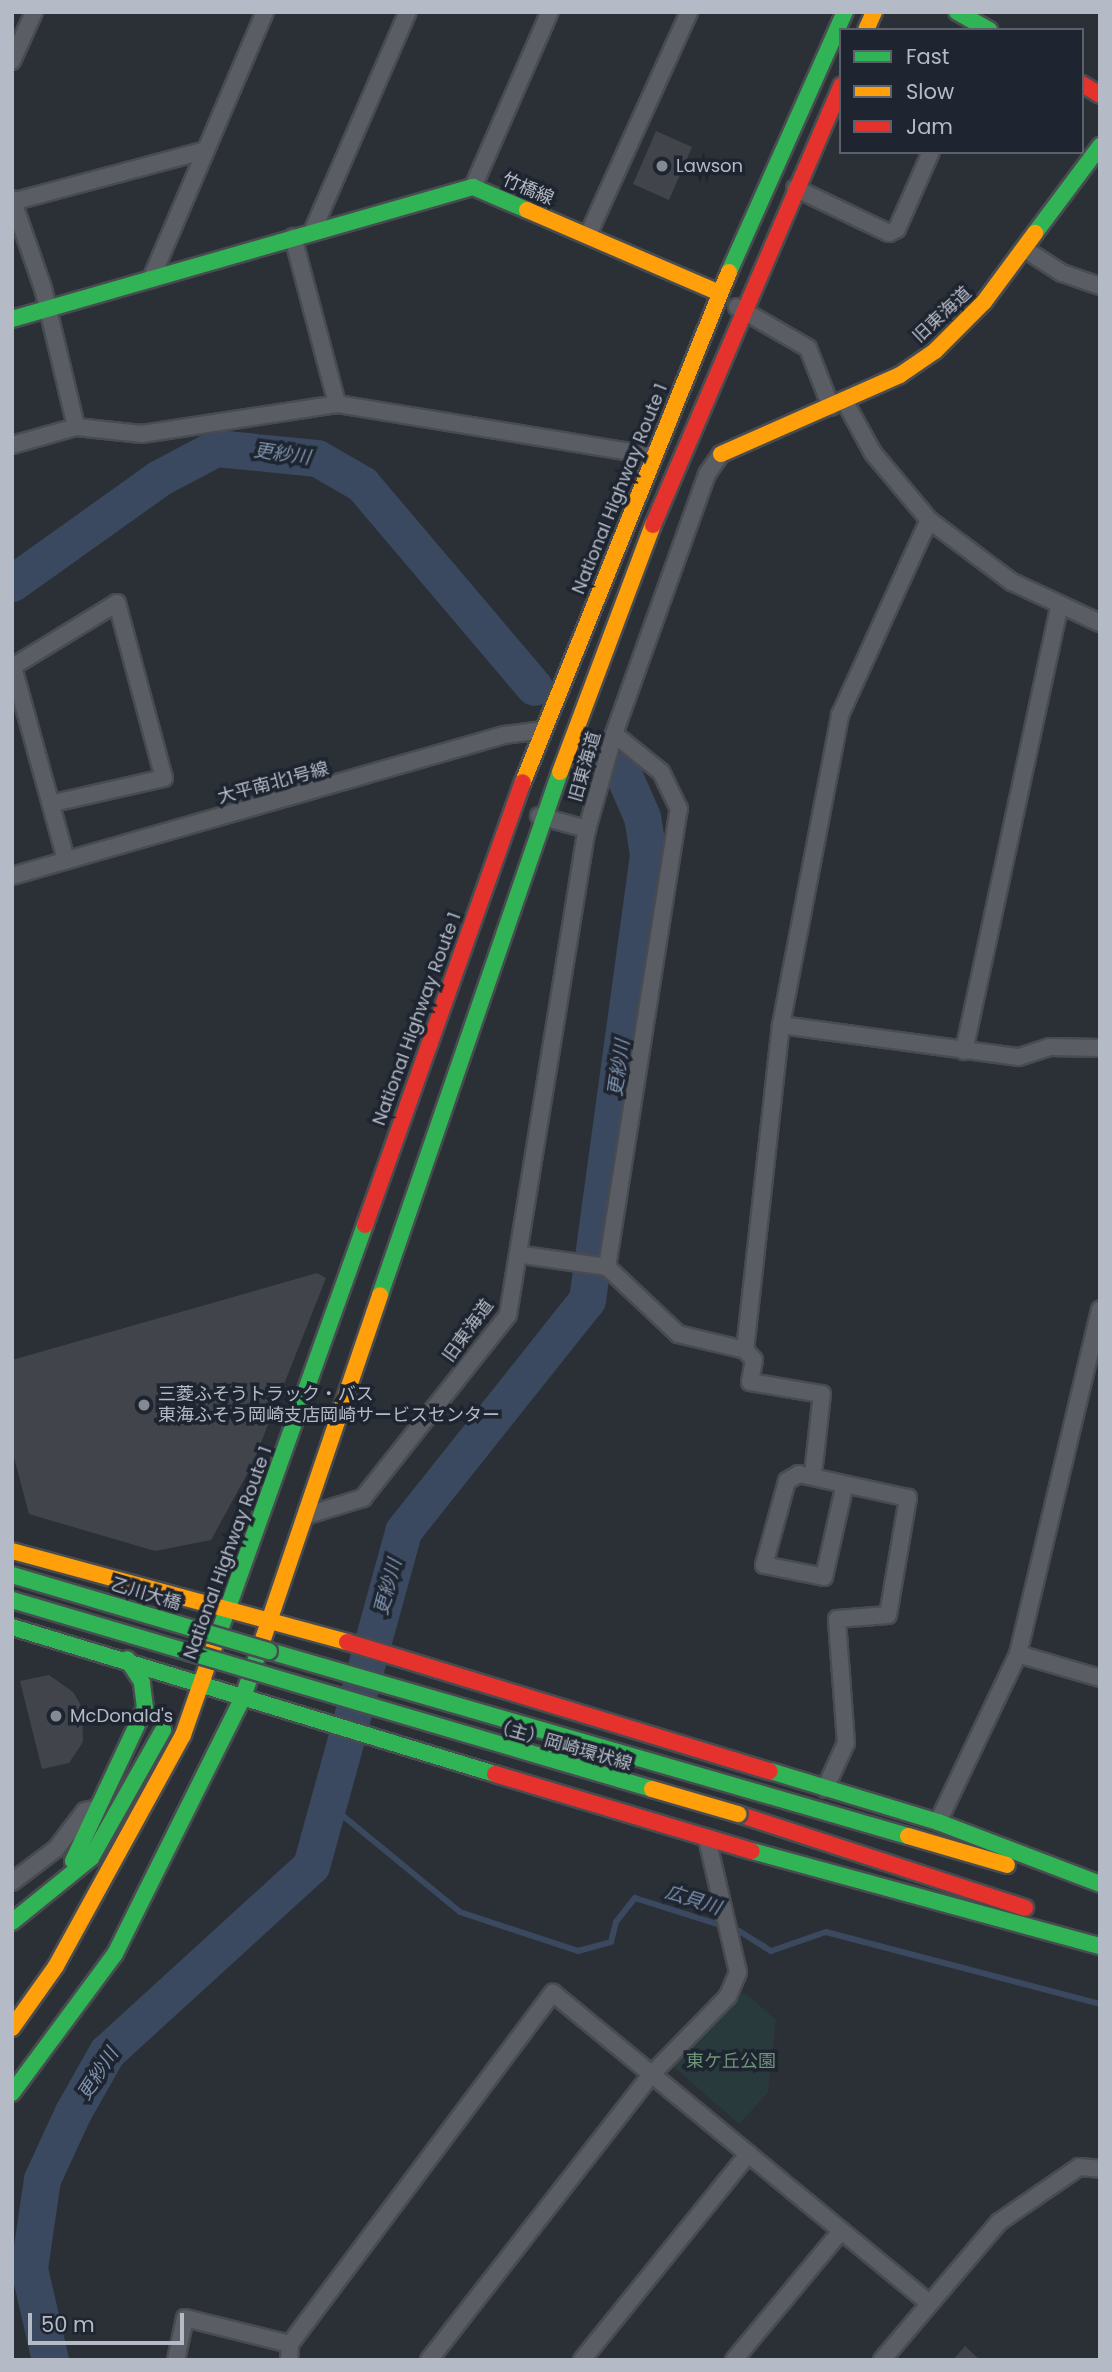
<!DOCTYPE html>
<html>
<head>
<meta charset="utf-8">
<style>
	body { margin:0 }
	#map { position:relative; width:1112px; height:2372px; overflow:hidden; background:#2a3036; font-family:Poppins,"Noto Sans JP",sans-serif }
	div>[style] { position:absolute }
	.green>* { inset:0; background:#283a3c }
	.stream>* { height:6px; margin:-3px; padding:0 3px; transform-origin:3px; border-radius:3px; background:#3a495f }
	.river>* { height:37px; margin:-18.5px; padding:0 18.5px; transform-origin:18.5px; border-radius:18.5px; background:#3a495f }
	.building>* { inset:0; background:#41454b }
	.roads { filter:drop-shadow(2px 0 #484c51) drop-shadow(-2px 0 #484c51) drop-shadow(0 2px #484c51) drop-shadow(0 -2px #484c51) }
	.street>* { height:16px; margin:-8px; padding:0 8px; transform-origin:8px; border-radius:8px; background:#5a5d64 }
	.fast>* { height:16px; margin:-8px; padding:0 8px; transform-origin:8px; border-radius:8px; background:#30b455 }
	.slow>* { height:16px; margin:-8px; padding:0 8px; transform-origin:8px; border-radius:8px; background:#ff9f0a }
	.jam>* { height:16px; margin:-8px; padding:0 8px; transform-origin:8px; border-radius:8px; background:#e5322d }
	.bridges { filter:drop-shadow(2px 0 #484c53) drop-shadow(-2px 0 #484c53) drop-shadow(0 2px #484c53) drop-shadow(0 -2px #484c53) }
	.fast-bridge>* { height:16px; margin:-8px; padding:0 8px; transform-origin:8px; border-radius:8px; background:#30b455 }
	.slow-bridge>* { height:16px; margin:-8px; padding:0 8px; transform-origin:8px; border-radius:8px; background:#ff9f0a }
	.dots>* { width:19px; height:19px; translate:-50% -50%; box-sizing:border-box; border:4px solid #1e2530; border-radius:50% }
	span { translate:-50% -50%; white-space:nowrap; text-align:center; line-height:1.15; -webkit-text-stroke:7px #1e2530; paint-order:stroke }
	.poi-label { font-size:18px; color:#b4bbc6 }
	.left { translate:0 -50%; text-align:left }
	.street-label { font-size:18px; color:#b4bbc6 }
	.park-label { font-size:18px; color:#6d9576 }
	.water-label { font-size:19px; color:#7e92ac; font-style:italic }
	.frame { position:absolute; inset:0; border:14px solid #b4bbc6; pointer-events:none }
	.legend { position:absolute; left:839px; top:28px; width:245px; height:126px; box-sizing:border-box; background:#1e2530; border:2px solid #5a616c; margin:0; padding:9px 12px; list-style:none; font-size:21px; color:#b4bbc6 }
	.legend li { display:flex; align-items:center; gap:14px; height:35px }
	.legend b { width:35px; border:2px solid #5a616c }
	.scale { position:absolute; left:28px; top:2313px; width:156px; height:32px; box-sizing:border-box; border:4px solid #b4bbc6; border-top:0; padding-left:9px; font-size:21px; line-height:24px; white-space:nowrap; color:#b4bbc6; -webkit-text-stroke:5px #1e2530; paint-order:stroke }
</style>
</head>
<body>
<div id="map">
	<div class="green">
		<div style="clip-path:polygon(746px 1993px,776px 2020px,768px 2092px,739px 2124px,672px 2065px,735px 1995px)"></div>
	</div>
	<div class="stream">
		<div style="left:331px;top:1806px;width:167px;rotate:39.4deg"></div>
		<div style="left:460px;top:1912px;width:124px;rotate:18.3deg"></div>
		<div style="left:578px;top:1951px;width:34px;rotate:-15deg"></div>
		<div style="left:611px;top:1942px;width:21px;rotate:-76deg"></div>
		<div style="left:616px;top:1922px;width:31px;rotate:-52deg"></div>
		<div style="left:635px;top:1898px;width:109px;rotate:17.6deg"></div>
		<div style="left:739px;top:1931px;width:38px;rotate:32deg"></div>
		<div style="left:771px;top:1951px;width:58px;rotate:-19.1deg"></div>
		<div style="left:826px;top:1932px;width:283px;rotate:14.7deg"></div>
	</div>
	<div class="river">
		<div style="left:12px;top:583px;width:181px;rotate:-35.5deg"></div>
		<div style="left:159px;top:478px;width:64px;rotate:-27.8deg"></div>
		<div style="left:216px;top:448px;width:101px;rotate:5.7deg"></div>
		<div style="left:317px;top:458px;width:52px;rotate:30deg"></div>
		<div style="left:362px;top:484px;width:266px;rotate:49.7deg"></div>
		<div style="left:50px;top:2360px;width:94px;rotate:-102.9deg"></div>
		<div style="left:29px;top:2268px;width:90px;rotate:-81.7deg"></div>
		<div style="left:42px;top:2179px;width:74px;rotate:-65.2deg"></div>
		<div style="left:73px;top:2112px;width:69px;rotate:-60.5deg"></div>
		<div style="left:107px;top:2052px;width:276px;rotate:-42.4deg"></div>
		<div style="left:311px;top:1866px;width:347px;rotate:-74.6deg"></div>
		<div style="left:403px;top:1531px;width:295px;rotate:-51.5deg"></div>
		<div style="left:587px;top:1300px;width:450px;rotate:-82.2deg"></div>
		<div style="left:648px;top:854px;width:37px;rotate:-99deg"></div>
		<div style="left:642px;top:817px;width:50px;rotate:-113.5deg"></div>
	</div>
	<div class="building">
		<div style="clip-path:polygon(656px 131px,692px 147px,669px 200px,633px 184px)"></div>
		<div style="clip-path:polygon(317px 1273px,326px 1278px,252px 1465px,211px 1540px,155px 1551px,29px 1514px,12px 1450px,12px 1360px)"></div>
		<div style="clip-path:polygon(49px 1675px,73px 1692px,82px 1707px,83px 1742px,69px 1763px,42px 1769px,20px 1681px)"></div>
		<div style="clip-path:polygon(965px 2346px,980px 2360px,953px 2360px)"></div>
	</div>
	<div class="roads">
		<div class="street">
			<div style="left:12px;top:61px;width:54px;rotate:-65.8deg"></div>
			<div style="left:473px;top:187px;width:191px;rotate:-66.3deg"></div>
			<div style="left:795px;top:188px;width:104px;rotate:25.6deg"></div>
			<div style="left:889px;top:233px;width:9px;rotate:-27deg"></div>
			<div style="left:897px;top:229px;width:84px;rotate:-66.2deg"></div>
			<div style="left:12px;top:199px;width:94px;rotate:70.8deg"></div>
			<div style="left:43px;top:288px;width:143px;rotate:76.6deg"></div>
			<div style="left:76px;top:427px;width:66px;rotate:6.1deg"></div>
			<div style="left:142px;top:434px;width:197px;rotate:-8.7deg"></div>
			<div style="left:12px;top:202px;width:197px;rotate:-15deg"></div>
			<div style="left:313px;top:230px;width:238px;rotate:-66.5deg"></div>
			<div style="left:588px;top:235px;width:245px;rotate:-65.6deg"></div>
			<div style="left:293px;top:237px;width:173px;rotate:75.2deg"></div>
			<div style="left:337px;top:404px;width:321px;rotate:9.3deg"></div>
			<div style="left:1026px;top:250px;width:43px;rotate:32.6deg"></div>
			<div style="left:1062px;top:273px;width:40px;rotate:18.9deg"></div>
			<div style="left:151px;top:279px;width:290px;rotate:-66.9deg"></div>
			<div style="left:737px;top:307px;width:82px;rotate:30deg"></div>
			<div style="left:808px;top:348px;width:63px;rotate:68.7deg"></div>
			<div style="left:844px;top:400px;width:60px;rotate:61.3deg"></div>
			<div style="left:873px;top:453px;width:87px;rotate:50.1deg"></div>
			<div style="left:929px;top:520px;width:104px;rotate:36.8deg"></div>
			<div style="left:1012px;top:582px;width:97px;rotate:25deg"></div>
			<div style="left:12px;top:445px;width:66px;rotate:-15.7deg"></div>
			<div style="left:12px;top:667px;width:123px;rotate:-31.4deg"></div>
			<div style="left:117px;top:603px;width:181px;rotate:75deg"></div>
			<div style="left:164px;top:778px;width:113px;rotate:167.2deg"></div>
			<div style="left:13px;top:667px;width:200px;rotate:74.6deg"></div>
			<div style="left:539px;top:816px;width:50px;rotate:15.2deg"></div>
			<div style="left:12px;top:876px;width:512px;rotate:-15.99deg"></div>
			<div style="left:504px;top:735px;width:40px;rotate:-7.1deg"></div>
			<div style="left:781px;top:1025px;width:240px;rotate:7.7deg"></div>
			<div style="left:1019px;top:1057px;width:32px;rotate:-18deg"></div>
			<div style="left:1049px;top:1047px;width:51px;rotate:1.1deg"></div>
			<div style="left:964px;top:1051px;width:452px;rotate:-77.9deg"></div>
			<div style="left:523px;top:1255px;width:85px;rotate:8.1deg"></div>
			<div style="left:607px;top:1267px;width:98px;rotate:43.3deg"></div>
			<div style="left:678px;top:1334px;width:69px;rotate:13.4deg"></div>
			<div style="left:745px;top:1350px;width:327px;rotate:-83.7deg"></div>
			<div style="left:781px;top:1025px;width:316px;rotate:-79.2deg"></div>
			<div style="left:840px;top:715px;width:214px;rotate:-65.5deg"></div>
			<div style="left:607px;top:1267px;width:464px;rotate:-81.1deg"></div>
			<div style="left:679px;top:809px;width:41px;rotate:-115.9deg"></div>
			<div style="left:661px;top:772px;width:60px;rotate:-141deg"></div>
			<div style="left:745px;top:1350px;width:13px;rotate:48deg"></div>
			<div style="left:754px;top:1360px;width:22px;rotate:100deg"></div>
			<div style="left:750px;top:1382px;width:73px;rotate:9.5deg"></div>
			<div style="left:822px;top:1394px;width:81px;rotate:96.4deg"></div>
			<div style="left:308px;top:1515px;width:58px;rotate:-17.2deg"></div>
			<div style="left:363px;top:1498px;width:233px;rotate:-51.6deg"></div>
			<div style="left:508px;top:1315px;width:492px;rotate:-80.8deg"></div>
			<div style="left:587px;top:829px;width:99px;rotate:-74.1deg"></div>
			<div style="left:614px;top:734px;width:276px;rotate:-70.3deg"></div>
			<div style="left:707px;top:474px;width:24px;rotate:-55deg"></div>
			<div style="left:1018px;top:1654px;width:85px;rotate:16.3deg"></div>
			<div style="left:825px;top:1789px;width:51px;rotate:-65.5deg"></div>
			<div style="left:846px;top:1743px;width:124px;rotate:-94.2deg"></div>
			<div style="left:837px;top:1619px;width:51px;rotate:-4.5deg"></div>
			<div style="left:888px;top:1615px;width:119px;rotate:-80.3deg"></div>
			<div style="left:908px;top:1498px;width:112px;rotate:-167.6deg"></div>
			<div style="left:799px;top:1474px;width:14px;rotate:150deg"></div>
			<div style="left:787px;top:1481px;width:87px;rotate:105.3deg"></div>
			<div style="left:764px;top:1565px;width:61px;rotate:11.3deg"></div>
			<div style="left:824px;top:1577px;width:91px;rotate:-77.3deg"></div>
			<div style="left:938px;top:1822px;width:186px;rotate:-64.5deg"></div>
			<div style="left:1018px;top:1654px;width:354px;rotate:-76.6deg"></div>
			<div style="left:12px;top:1882px;width:55px;rotate:-36.9deg"></div>
			<div style="left:56px;top:1849px;width:48px;rotate:-52.7deg"></div>
			<div style="left:85px;top:1811px;width:13px;rotate:-13deg"></div>
			<div style="left:176px;top:2360px;width:43px;rotate:-77.9deg"></div>
			<div style="left:185px;top:2318px;width:108px;rotate:13.9deg"></div>
			<div style="left:289px;top:2360px;width:16px;rotate:-86deg"></div>
			<div style="left:290px;top:2344px;width:439px;rotate:-53.2deg"></div>
			<div style="left:553px;top:1993px;width:487px;rotate:39.5deg"></div>
			<div style="left:429px;top:2360px;width:363px;rotate:-52.1deg"></div>
			<div style="left:652px;top:2074px;width:109px;rotate:-45.7deg"></div>
			<div style="left:728px;top:1996px;width:26px;rotate:-67deg"></div>
			<div style="left:738px;top:1972px;width:137px;rotate:-103.1deg"></div>
			<div style="left:582px;top:2360px;width:265px;rotate:-51.1deg"></div>
			<div style="left:734px;top:2360px;width:168px;rotate:-50.3deg"></div>
			<div style="left:882px;top:2360px;width:181px;rotate:-49.7deg"></div>
			<div style="left:999px;top:2222px;width:97px;rotate:-34.5deg"></div>
			<div style="left:1079px;top:2167px;width:21px;rotate:5deg"></div>
		</div>
		<div class="fast">
			<div style="left:957px;top:12px;width:37px;rotate:29deg"></div>
			<div style="left:1035px;top:233px;width:109px;rotate:-53.2deg"></div>
			<div style="left:729px;top:272px;width:285px;rotate:-66deg"></div>
			<div style="left:12px;top:319px;width:480px;rotate:-16deg"></div>
			<div style="left:473px;top:187px;width:59px;rotate:23.1deg"></div>
			<div style="left:380px;top:1295px;width:553px;rotate:-71.01deg"></div>
			<div style="left:12px;top:1627px;width:505px;rotate:16.93deg"></div>
			<div style="left:216px;top:1641px;width:442px;rotate:-70.3deg"></div>
			<div style="left:269px;top:1651px;width:665px;rotate:16.15deg"></div>
			<div style="left:770px;top:1771px;width:176px;rotate:16.9deg"></div>
			<div style="left:938px;top:1822px;width:173px;rotate:20.9deg"></div>
			<div style="left:752px;top:1851px;width:361px;rotate:15.3deg"></div>
			<div style="left:73px;top:1861px;width:169px;rotate:-64.8deg"></div>
			<div style="left:145px;top:1708px;width:26px;rotate:-97deg"></div>
			<div style="left:142px;top:1682px;width:27px;rotate:-123deg"></div>
			<div style="left:12px;top:1922px;width:102px;rotate:-39deg"></div>
			<div style="left:91px;top:1858px;width:147px;rotate:-60.6deg"></div>
			<div style="left:12px;top:2093px;width:173px;rotate:-53.5deg"></div>
			<div style="left:115px;top:1954px;width:287px;rotate:-63.5deg"></div>
			<div style="left:243px;top:1697px;width:61px;rotate:-71deg"></div>
		</div>
		<div class="slow">
			<div style="left:866px;top:30px;width:20px;rotate:-66deg"></div>
			<div style="left:527px;top:210px;width:210px;rotate:23.3deg"></div>
			<div style="left:721px;top:454px;width:196px;rotate:-23.8deg"></div>
			<div style="left:900px;top:375px;width:42px;rotate:-34.4deg"></div>
			<div style="left:935px;top:351px;width:69px;rotate:-45deg"></div>
			<div style="left:984px;top:302px;width:86px;rotate:-53.5deg"></div>
			<div style="left:560px;top:772px;width:264px;rotate:-69.4deg"></div>
			<div style="left:523px;top:782px;width:550px;rotate:-68.01deg"></div>
			<div style="left:12px;top:1551px;width:347px;rotate:15.2deg"></div>
			<div style="left:263px;top:1639px;width:363px;rotate:-71.2deg"></div>
			<div style="left:908px;top:1836px;width:103px;rotate:16.3deg"></div>
			<div style="left:12px;top:2028px;width:76px;rotate:-54.6deg"></div>
			<div style="left:56px;top:1966px;width:264px;rotate:-61.2deg"></div>
			<div style="left:183px;top:1735px;width:100px;rotate:-70.7deg"></div>
		</div>
		<div class="jam">
			<div style="left:1082px;top:84px;width:21px;rotate:31deg"></div>
			<div style="left:653px;top:525px;width:478px;rotate:-66.8deg"></div>
			<div style="left:365px;top:1225px;width:470px;rotate:-70.4deg"></div>
			<div style="left:347px;top:1642px;width:442px;rotate:17deg"></div>
			<div style="left:495px;top:1774px;width:268px;rotate:16.7deg"></div>
			<div style="left:738px;top:1814px;width:302px;rotate:18.1deg"></div>
		</div>
	</div>
	<div class="bridges">
		<div class="fast-bridge">
			<div style="left:12px;top:1575px;width:268px;rotate:16.5deg"></div>
			<div style="left:12px;top:1600px;width:667px;rotate:16.45deg"></div>
		</div>
		<div class="slow-bridge">
			<div style="left:652px;top:1789px;width:90px;rotate:16.2deg"></div>
		</div>
	</div>
	<div class="dots">
		<div style="left:662px;top:166px;background:#848a94"></div>
		<div style="left:144px;top:1405px;background:#848a94"></div>
		<div style="left:56px;top:1716px;background:#848a94"></div>
	</div>
	<div class="poi-label">
		<span class="left" style="left:676px;top:166px">Lawson</span>
		<span class="left" style="left:158px;top:1405px">三菱ふそうトラック・バス<br>東海ふそう岡崎支店岡崎サービスセンター</span>
		<span class="left" style="left:70px;top:1716px">McDonald's</span>
	</div>
	<div class="street-label">
		<span style="left:528px;top:189px;rotate:23deg">竹橋線</span>
		<span style="left:942px;top:315px;rotate:-43deg">旧東海道</span>
		<span style="left:620px;top:489px;rotate:-68deg">National Highway Route 1</span>
		<span style="left:585px;top:767px;rotate:-74deg">旧東海道</span>
		<span style="left:273px;top:783px;rotate:-15deg">大平南北1号線</span>
		<span style="left:417px;top:1019px;rotate:-70deg">National Highway Route 1</span>
		<span style="left:468px;top:1331px;rotate:-54deg">旧東海道</span>
		<span style="left:228px;top:1553px;rotate:-70deg">National Highway Route 1</span>
		<span style="left:146px;top:1594px;rotate:17deg">乙川大橋</span>
		<span style="left:562px;top:1745px;rotate:16deg">（主）岡崎環状線</span>
	</div>
	<div class="park-label">
		<span style="left:731px;top:2061px">東ケ丘公園</span>
	</div>
	<div class="water-label">
		<span style="left:282px;top:454px;rotate:8deg">更紗川</span>
		<span style="left:619px;top:1068px;rotate:-82deg">更紗川</span>
		<span style="left:388px;top:1587px;rotate:-75deg">更紗川</span>
		<span style="left:693px;top:1900px;rotate:18deg">広貝川</span>
		<span style="left:98px;top:2074px;rotate:-57deg">更紗川</span>
	</div>
	<div class="frame"></div>
	<ul class="legend">
	<li><b style="height:9px;background:#30b455"></b>Fast</li>
	<li><b style="height:9px;background:#ff9f0a"></b>Slow</li>
	<li><b style="height:9px;background:#e5322d"></b>Jam</li>
	</ul>
	<div class="scale">50 m</div>
</div>
</body>
</html>
